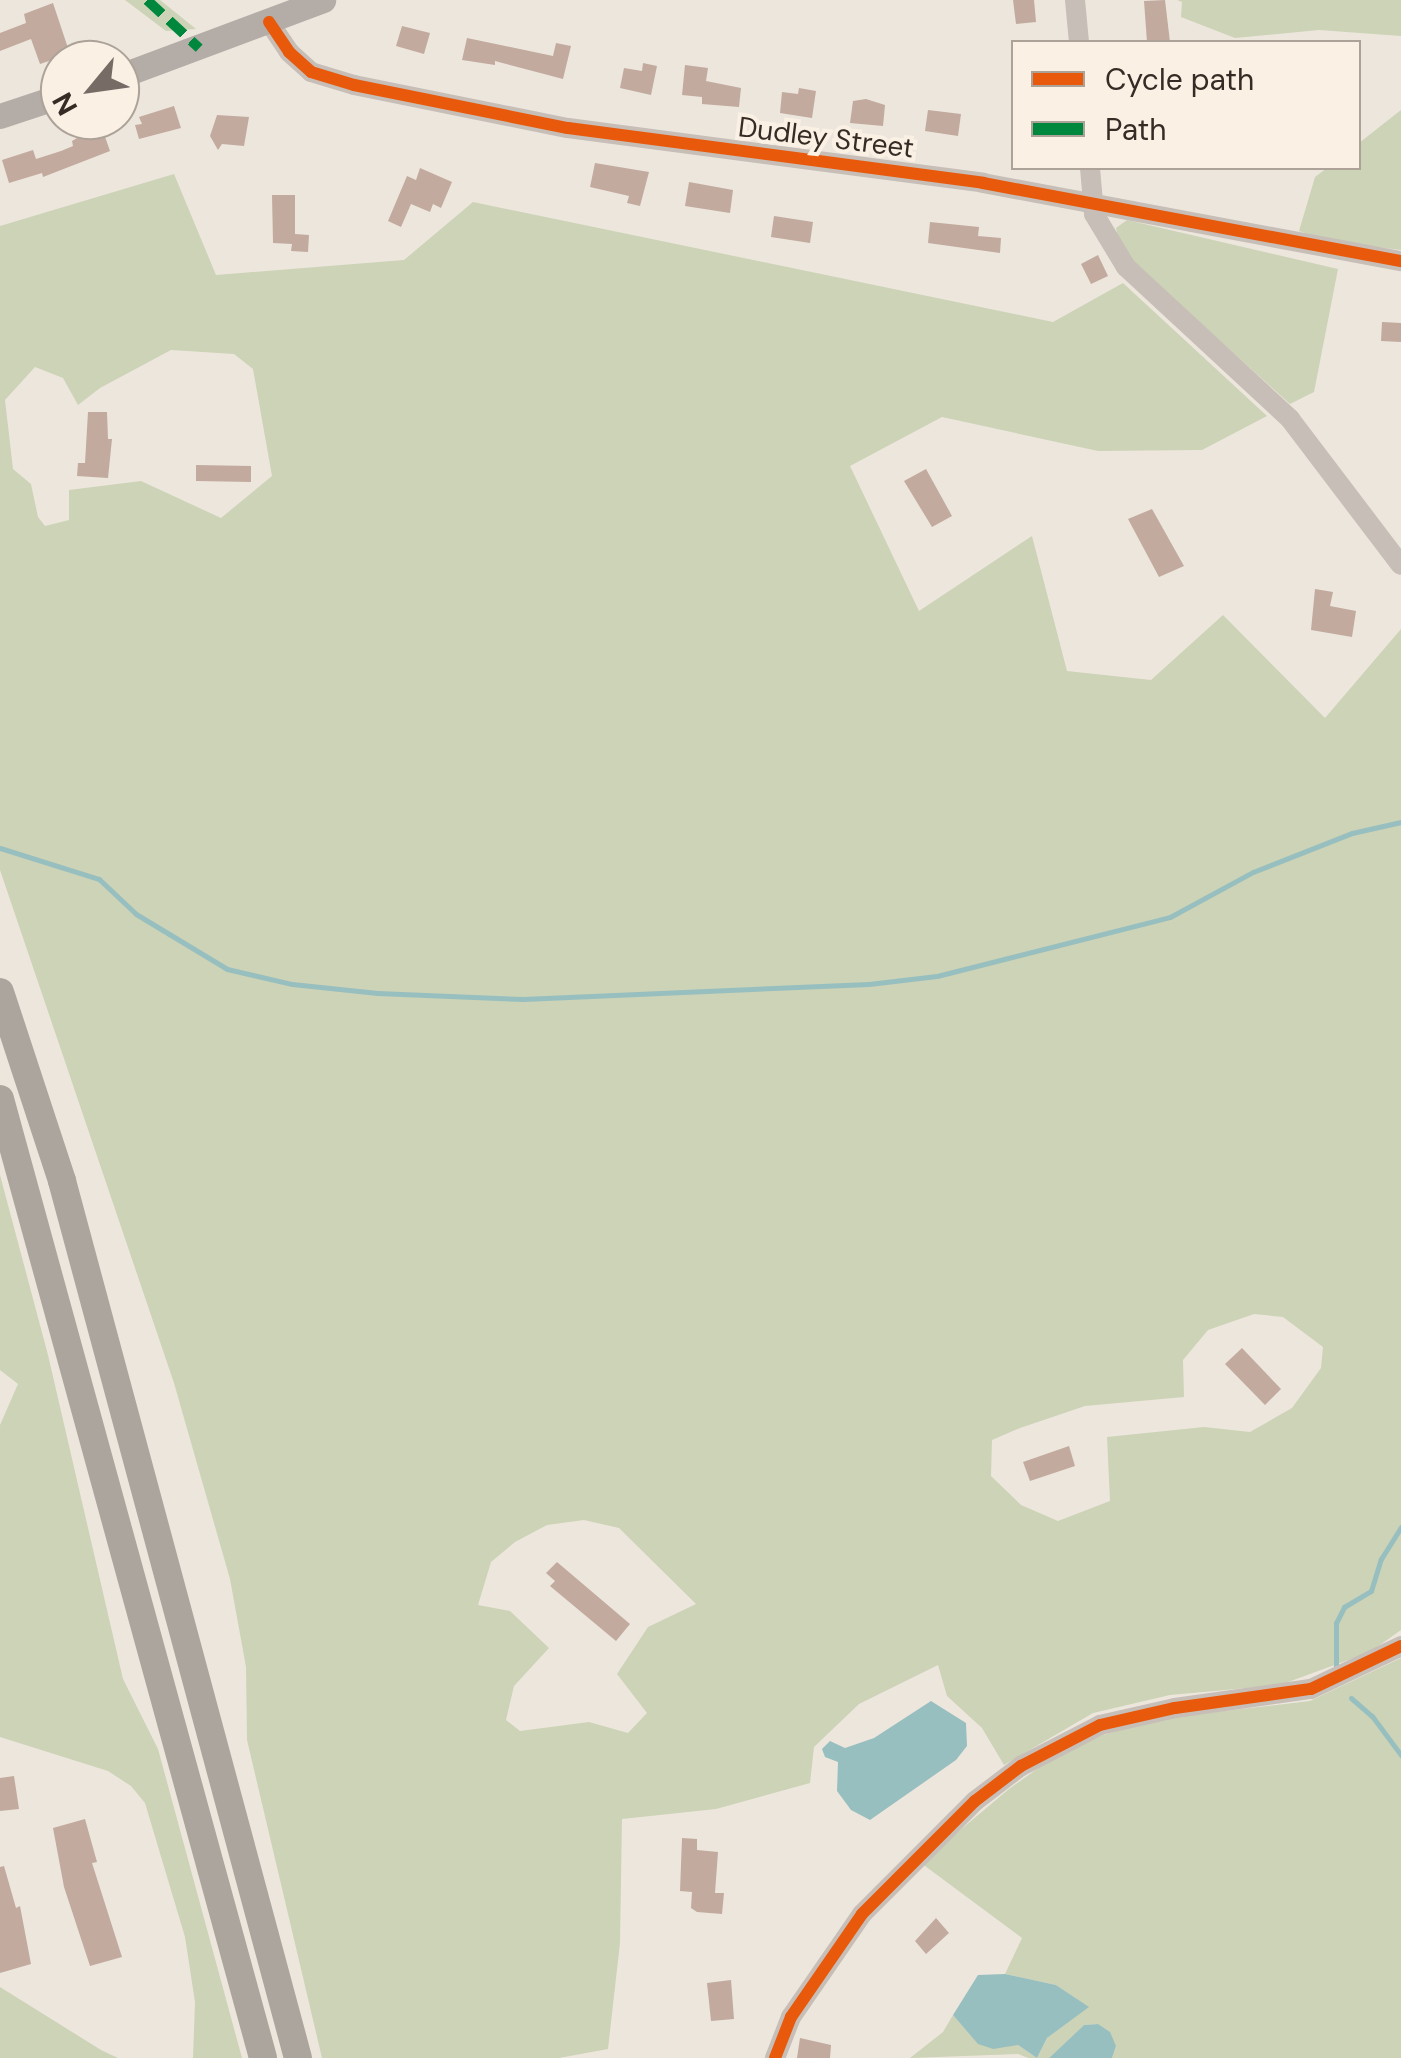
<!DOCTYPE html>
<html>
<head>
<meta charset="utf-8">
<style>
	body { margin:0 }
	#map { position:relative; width:1401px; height:2058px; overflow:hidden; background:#ede6dd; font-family:"DM Sans",sans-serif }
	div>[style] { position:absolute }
	.green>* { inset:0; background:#cdd3b6 }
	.water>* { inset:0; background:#98bfbf }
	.stream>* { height:5px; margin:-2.5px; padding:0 2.5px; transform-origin:2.5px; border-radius:2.5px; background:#98bfbf }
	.building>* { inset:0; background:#c2aa9e }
	.minor>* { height:20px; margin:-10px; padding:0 10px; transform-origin:10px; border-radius:10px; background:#c6beb7 }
	.major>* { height:25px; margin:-12.5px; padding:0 12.5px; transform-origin:12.5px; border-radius:12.5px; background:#b4aca6 }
	.highway>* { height:28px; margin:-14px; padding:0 14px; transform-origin:14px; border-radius:14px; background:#aca59e }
	.quiet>* { height:10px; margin-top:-5px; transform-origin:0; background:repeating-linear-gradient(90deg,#00873e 0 20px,transparent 0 30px) }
	.cycleway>* { height:12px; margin:-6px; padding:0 6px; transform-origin:6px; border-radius:6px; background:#e8590c }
	span { translate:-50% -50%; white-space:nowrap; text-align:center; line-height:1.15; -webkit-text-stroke:8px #faf1e4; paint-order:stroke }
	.street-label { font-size:28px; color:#362b25 }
	.legend { position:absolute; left:1011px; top:40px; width:350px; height:130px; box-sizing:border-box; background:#faf1e4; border:2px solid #aca298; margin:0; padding:12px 18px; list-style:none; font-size:30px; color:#362b25 }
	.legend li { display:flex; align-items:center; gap:20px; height:50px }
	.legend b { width:50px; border:2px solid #aca298 }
	.north { position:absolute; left:40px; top:40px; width:100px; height:100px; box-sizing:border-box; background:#faf1e4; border:2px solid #aca298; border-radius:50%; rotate:241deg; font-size:28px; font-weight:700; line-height:40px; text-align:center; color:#362b25 }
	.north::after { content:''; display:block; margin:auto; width:35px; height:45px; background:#766c65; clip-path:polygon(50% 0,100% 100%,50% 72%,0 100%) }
</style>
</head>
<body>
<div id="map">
	<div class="green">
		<div style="clip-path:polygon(125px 0,160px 0,196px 29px,166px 31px)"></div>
		<div style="clip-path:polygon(1177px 0,1401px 0,1401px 36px,1319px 30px,1235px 38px,1181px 17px,1182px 2px)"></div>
		<div style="clip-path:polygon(1401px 110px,1401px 250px,1328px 241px,1299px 231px,1315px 177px,1327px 168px,1358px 168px,1359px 143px)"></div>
		<div style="clip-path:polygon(evenodd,174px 174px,216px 275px,404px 260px,473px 202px,1053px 322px,1123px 283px,1267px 416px,1202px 450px,1098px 451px,942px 417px,850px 466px,919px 611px,1032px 536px,1067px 671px,1151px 680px,1223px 615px,1325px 718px,1401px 629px,1401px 1630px,1370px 1652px,1280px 1685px,1170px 1695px,1093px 1713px,1004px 1765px,982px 1728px,947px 1696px,938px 1665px,859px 1704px,814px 1747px,810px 1783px,716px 1809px,622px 1819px,620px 1943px,608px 2049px,559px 2058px,322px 2058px,247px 1740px,246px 1667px,230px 1579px,174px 1383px,0 870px,0 226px,174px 174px,171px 350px,234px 354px,253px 369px,272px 476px,221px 518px,141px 481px,69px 490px,69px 520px,45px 526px,38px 517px,31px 484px,13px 469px,5px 400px,35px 367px,63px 378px,78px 405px,100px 388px,171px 350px,174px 174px,1254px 1314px,1283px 1317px,1323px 1347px,1321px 1368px,1292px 1408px,1250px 1432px,1204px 1427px,1107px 1437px,1110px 1501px,1058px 1521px,1021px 1505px,991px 1476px,992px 1440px,1020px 1428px,1085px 1406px,1184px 1397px,1183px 1360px,1208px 1330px,1254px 1314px,174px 174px,584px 1520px,619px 1528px,696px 1604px,648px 1627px,617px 1674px,647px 1713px,628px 1733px,589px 1722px,520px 1731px,506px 1720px,514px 1686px,549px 1648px,510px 1611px,478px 1605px,491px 1562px,515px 1542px,547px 1525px,584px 1520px)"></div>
		<div style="clip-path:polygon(1127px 220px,1338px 269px,1314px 392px,1290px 404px,1137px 266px,1119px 242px,1116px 228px)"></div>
		<div style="clip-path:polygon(0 1175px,48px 1355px,123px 1679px,158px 1749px,242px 2058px,193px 2058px,195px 2002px,185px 1937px,145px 1803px,131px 1786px,108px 1771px,0 1737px,0 1425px,18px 1384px,0 1370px)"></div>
		<div style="clip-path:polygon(1401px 1658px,1401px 2058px,1112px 2058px,1116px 2046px,1098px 2024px,1084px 2025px,1049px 2058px,1028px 2058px,1018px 2054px,910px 2058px,943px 2032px,953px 2015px,979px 2044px,1018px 2045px,1037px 2058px,1047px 2038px,1088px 2007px,1056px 1985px,1005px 1974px,1022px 1938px,921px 1863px,1009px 1789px,1051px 1759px,1100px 1736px,1155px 1719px,1310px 1701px)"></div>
		<div style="clip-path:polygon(0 1987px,101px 2050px,118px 2058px,0 2058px)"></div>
	</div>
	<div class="water">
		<div style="clip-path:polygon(931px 1701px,966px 1723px,967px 1746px,956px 1760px,870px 1820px,851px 1810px,837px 1791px,838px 1762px,825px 1757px,822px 1749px,830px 1741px,845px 1748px,874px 1738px)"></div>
		<div style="clip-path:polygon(1005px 1974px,1056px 1985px,1089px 2007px,1047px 2038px,1037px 2058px,1018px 2045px,993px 2049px,978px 2044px,953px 2015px,978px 1975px)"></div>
		<div style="clip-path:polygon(1098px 2024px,1110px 2032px,1116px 2046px,1112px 2058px,1049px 2058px,1084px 2025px)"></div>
	</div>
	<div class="stream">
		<div style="left:0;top:848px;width:104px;rotate:17.4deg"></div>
		<div style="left:99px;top:879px;width:51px;rotate:43.4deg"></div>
		<div style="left:136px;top:914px;width:106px;rotate:31.1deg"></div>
		<div style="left:227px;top:969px;width:67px;rotate:13deg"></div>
		<div style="left:292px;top:984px;width:86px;rotate:6deg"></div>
		<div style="left:378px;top:993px;width:145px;rotate:2.4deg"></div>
		<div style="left:523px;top:999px;width:346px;rotate:-2.5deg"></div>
		<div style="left:869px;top:984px;width:68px;rotate:-6.7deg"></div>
		<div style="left:937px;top:976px;width:240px;rotate:-14.2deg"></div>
		<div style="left:1170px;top:917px;width:94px;rotate:-28.5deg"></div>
		<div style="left:1253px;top:872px;width:106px;rotate:-21.5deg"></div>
		<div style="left:1352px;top:833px;width:50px;rotate:-12.7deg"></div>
		<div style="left:1336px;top:1670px;width:47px;rotate:-90deg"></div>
		<div style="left:1336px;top:1623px;width:18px;rotate:-63deg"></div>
		<div style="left:1344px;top:1607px;width:31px;rotate:-31deg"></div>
		<div style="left:1371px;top:1591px;width:34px;rotate:-73deg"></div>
		<div style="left:1381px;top:1559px;width:38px;rotate:-58deg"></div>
		<div style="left:1351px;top:1698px;width:28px;rotate:41deg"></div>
		<div style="left:1372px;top:1716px;width:49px;rotate:53.4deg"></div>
	</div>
	<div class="building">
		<div style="clip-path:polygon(1013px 0,1034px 0,1036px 22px,1016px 24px)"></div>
		<div style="clip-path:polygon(1165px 0,1170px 42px,1147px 42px,1144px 1px)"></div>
		<div style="clip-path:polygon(53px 3px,70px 54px,40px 64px,31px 39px,0 51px,0 33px,26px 23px,24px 14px)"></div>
		<div style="clip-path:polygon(402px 26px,430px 33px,424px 54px,396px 46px)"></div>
		<div style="clip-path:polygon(467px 38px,553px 56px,556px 43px,571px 46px,563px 79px,495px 61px,495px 65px,462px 60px)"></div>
		<div style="clip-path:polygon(643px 63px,657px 66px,651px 95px,620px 88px,624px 68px,642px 71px)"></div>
		<div style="clip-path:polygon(685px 65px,708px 68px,706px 81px,741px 88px,739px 107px,702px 104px,702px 97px,682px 95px)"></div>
		<div style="clip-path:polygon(799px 88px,816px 91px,812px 118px,780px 113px,782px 92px,798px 94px)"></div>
		<div style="clip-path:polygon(866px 99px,885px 105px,883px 126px,850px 123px,853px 101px)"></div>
		<div style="clip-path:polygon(174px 106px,181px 128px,139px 139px,135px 125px,142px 124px,139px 117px)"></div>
		<div style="clip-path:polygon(928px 110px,961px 114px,958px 136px,925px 131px)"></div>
		<div style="clip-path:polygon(217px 115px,249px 117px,244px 146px,222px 144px,218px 150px,210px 136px)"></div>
		<div style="clip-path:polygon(102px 128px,110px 151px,43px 177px,42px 173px,9px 183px,2px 160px,33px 150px,36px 159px,61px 151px,73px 146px,72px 141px,82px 135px)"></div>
		<div style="clip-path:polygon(595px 163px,649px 172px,640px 206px,627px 203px,629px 196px,590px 187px)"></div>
		<div style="clip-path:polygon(420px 168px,452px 182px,441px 208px,433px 204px,430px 212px,411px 204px,401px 227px,388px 221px,407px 176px,416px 180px)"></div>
		<div style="clip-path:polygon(689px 182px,733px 190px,730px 213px,685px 206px)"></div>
		<div style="clip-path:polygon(272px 195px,295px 195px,295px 234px,309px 235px,308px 252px,291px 251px,292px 244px,273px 243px)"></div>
		<div style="clip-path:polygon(774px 216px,813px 222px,810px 243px,771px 237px)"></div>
		<div style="clip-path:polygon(930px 222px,979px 227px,978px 236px,1001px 238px,1000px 253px,928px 243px)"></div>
		<div style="clip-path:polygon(1098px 255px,1108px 276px,1091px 284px,1081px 264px)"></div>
		<div style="clip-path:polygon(1382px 322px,1401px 323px,1401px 342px,1381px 341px)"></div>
		<div style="clip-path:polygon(88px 412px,107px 412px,108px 439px,112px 439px,108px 478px,77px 476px,78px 463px,85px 463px)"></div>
		<div style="clip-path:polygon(196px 465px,251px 466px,251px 482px,196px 481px)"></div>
		<div style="clip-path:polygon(926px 469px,952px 516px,932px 527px,904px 481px)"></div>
		<div style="clip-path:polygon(1152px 509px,1184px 566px,1159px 577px,1128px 519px)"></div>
		<div style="clip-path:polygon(1315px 589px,1333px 592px,1330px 606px,1356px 611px,1352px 637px,1311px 630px)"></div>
		<div style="clip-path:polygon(1242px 1348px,1281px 1389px,1265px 1405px,1225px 1364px)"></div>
		<div style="clip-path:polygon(1069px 1446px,1075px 1466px,1030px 1481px,1023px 1462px)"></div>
		<div style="clip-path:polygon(557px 1562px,630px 1624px,616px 1641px,550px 1586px,555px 1581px,546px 1573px)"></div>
		<div style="clip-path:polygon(14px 1776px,19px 1809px,0 1811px,0 1778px)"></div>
		<div style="clip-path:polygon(85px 1819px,97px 1862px,92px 1863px,122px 1957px,90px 1966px,64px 1887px,53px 1828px)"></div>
		<div style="clip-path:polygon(682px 1838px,697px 1839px,697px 1850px,718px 1852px,715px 1893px,724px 1893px,722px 1914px,697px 1912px,691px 1908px,692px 1892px,680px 1891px)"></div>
		<div style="clip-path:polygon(4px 1866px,16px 1908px,20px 1906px,31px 1964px,0 1973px,0 1867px)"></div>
		<div style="clip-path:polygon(936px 1918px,949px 1933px,926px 1954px,915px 1941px)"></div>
		<div style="clip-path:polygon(731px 1980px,734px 2019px,711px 2021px,707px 1983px)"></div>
		<div style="clip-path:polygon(800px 2038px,831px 2045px,830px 2058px,797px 2058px)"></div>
	</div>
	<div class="minor">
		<div style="left:1075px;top:0;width:42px;rotate:84.6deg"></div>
		<div style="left:269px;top:22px;width:36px;rotate:56deg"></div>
		<div style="left:289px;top:52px;width:30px;rotate:42deg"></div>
		<div style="left:311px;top:72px;width:45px;rotate:16.8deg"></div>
		<div style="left:354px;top:85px;width:218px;rotate:11.4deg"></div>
		<div style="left:568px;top:128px;width:419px;rotate:7.5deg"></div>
		<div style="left:983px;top:183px;width:425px;rotate:10.6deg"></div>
		<div style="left:1090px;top:168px;width:46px;rotate:85deg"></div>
		<div style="left:1094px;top:214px;width:62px;rotate:58.9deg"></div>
		<div style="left:1126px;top:267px;width:224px;rotate:42.8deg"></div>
		<div style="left:1290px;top:419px;width:183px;rotate:52.8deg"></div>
		<div style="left:775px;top:2058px;width:44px;rotate:-68.7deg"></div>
		<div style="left:791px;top:2017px;width:125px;rotate:-55.4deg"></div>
		<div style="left:862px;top:1914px;width:160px;rotate:-45deg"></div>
		<div style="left:975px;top:1801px;width:58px;rotate:-37.3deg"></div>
		<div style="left:1021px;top:1766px;width:89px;rotate:-27.4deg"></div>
		<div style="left:1100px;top:1725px;width:77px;rotate:-12.8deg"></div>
		<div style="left:1175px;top:1708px;width:137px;rotate:-8deg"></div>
		<div style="left:1311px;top:1689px;width:100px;rotate:-25.5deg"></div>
	</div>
	<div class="major">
		<div style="left:120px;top:76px;width:217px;rotate:-20.5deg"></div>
		<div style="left:0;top:116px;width:63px;rotate:-18.4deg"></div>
	</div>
	<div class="highway">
		<div style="left:0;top:992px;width:199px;rotate:71.8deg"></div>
		<div style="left:62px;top:1181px;width:908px;rotate:74.94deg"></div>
		<div style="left:0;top:1099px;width:994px;rotate:74.66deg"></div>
	</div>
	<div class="quiet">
		<div style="left:147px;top:0;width:71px;rotate:42.7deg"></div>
	</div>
	<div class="cycleway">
		<div style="left:269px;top:22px;width:36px;rotate:56deg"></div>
		<div style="left:289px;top:52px;width:30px;rotate:42deg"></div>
		<div style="left:311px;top:72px;width:45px;rotate:16.8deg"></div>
		<div style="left:354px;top:85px;width:218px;rotate:11.4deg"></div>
		<div style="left:568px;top:128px;width:419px;rotate:7.5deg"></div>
		<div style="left:983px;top:183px;width:425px;rotate:10.6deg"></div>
		<div style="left:775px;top:2058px;width:44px;rotate:-68.7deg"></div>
		<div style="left:791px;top:2017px;width:125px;rotate:-55.4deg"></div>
		<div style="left:862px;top:1914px;width:160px;rotate:-45deg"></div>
		<div style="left:975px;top:1801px;width:58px;rotate:-37.3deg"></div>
		<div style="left:1021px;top:1766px;width:89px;rotate:-27.4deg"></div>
		<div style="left:1100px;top:1725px;width:77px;rotate:-12.8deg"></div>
		<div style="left:1175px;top:1708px;width:137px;rotate:-8deg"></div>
		<div style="left:1311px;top:1689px;width:100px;rotate:-25.5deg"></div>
	</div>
	<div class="street-label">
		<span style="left:826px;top:138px;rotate:7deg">Dudley Street</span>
	</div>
	<ul class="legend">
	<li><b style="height:12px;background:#e8590c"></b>Cycle path</li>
	<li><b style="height:12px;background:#00873e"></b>Path</li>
	</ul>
	<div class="north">N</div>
</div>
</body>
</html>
